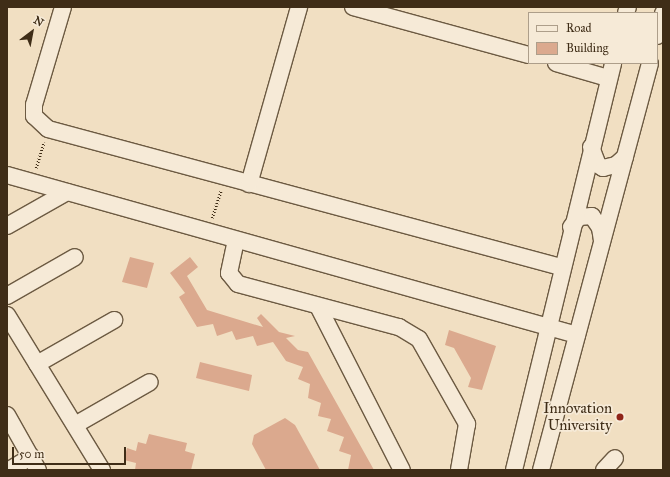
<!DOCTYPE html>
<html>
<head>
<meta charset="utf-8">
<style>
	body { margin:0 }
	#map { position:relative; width:670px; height:477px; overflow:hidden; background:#f1dfc2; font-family:"IM FELL Great Primer",serif }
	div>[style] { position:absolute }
	.building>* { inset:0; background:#dba98e }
	.path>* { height:2.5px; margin-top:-1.25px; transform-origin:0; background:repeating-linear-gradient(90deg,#3f2d17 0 1px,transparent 0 3px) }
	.roads { filter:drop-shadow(1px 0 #6c5a42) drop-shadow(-1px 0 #6c5a42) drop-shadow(0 1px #6c5a42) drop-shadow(0 -1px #6c5a42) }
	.minor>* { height:16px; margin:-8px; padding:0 8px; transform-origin:8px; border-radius:8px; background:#f6ead7 }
	.dots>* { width:11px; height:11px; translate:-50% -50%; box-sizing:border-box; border:2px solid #f6ead7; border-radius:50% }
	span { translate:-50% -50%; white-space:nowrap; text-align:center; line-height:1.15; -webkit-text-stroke:3.5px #f6ead7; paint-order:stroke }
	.poi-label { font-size:15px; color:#3f2d17 }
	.right { translate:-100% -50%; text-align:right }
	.frame { position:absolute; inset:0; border:8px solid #3f2d17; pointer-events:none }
	.legend { position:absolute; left:528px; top:12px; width:130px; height:52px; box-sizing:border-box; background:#f6ead7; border:1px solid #ad9e8a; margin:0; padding:5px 7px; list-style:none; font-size:12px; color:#3f2d17 }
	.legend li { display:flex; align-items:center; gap:8px; height:20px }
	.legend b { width:20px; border:1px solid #ad9e8a }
	.north { position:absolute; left:12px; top:12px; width:40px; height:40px; -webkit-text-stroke:3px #f6ead7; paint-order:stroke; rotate:32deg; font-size:11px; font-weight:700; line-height:16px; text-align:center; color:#3f2d17 }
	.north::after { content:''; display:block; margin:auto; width:14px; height:18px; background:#3f2d17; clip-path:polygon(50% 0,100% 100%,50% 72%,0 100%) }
	.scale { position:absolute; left:12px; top:447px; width:114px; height:18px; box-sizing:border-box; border:2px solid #3f2d17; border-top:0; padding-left:5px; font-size:12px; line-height:14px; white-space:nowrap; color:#3f2d17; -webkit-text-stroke:3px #f6ead7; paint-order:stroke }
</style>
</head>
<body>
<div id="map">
	<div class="building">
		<div style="clip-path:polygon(130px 257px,154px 263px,147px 288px,122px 282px)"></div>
		<div style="clip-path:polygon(190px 257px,198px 267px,187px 276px,207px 310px,263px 327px,257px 318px,261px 314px,279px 332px,295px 336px,286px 338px,298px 350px,308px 352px,374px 470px,348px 470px,351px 455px,339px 451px,344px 437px,327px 431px,331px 419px,318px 416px,321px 403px,308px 398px,310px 384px,298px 379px,303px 367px,286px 361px,273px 342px,257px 346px,253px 336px,236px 340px,232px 331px,217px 336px,213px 324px,197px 327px,179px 297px,185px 293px,170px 273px)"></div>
		<div style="clip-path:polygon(449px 330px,496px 346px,482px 390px,468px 387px,471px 378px,454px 348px,445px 345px)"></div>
		<div style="clip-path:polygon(200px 362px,252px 375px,249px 391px,196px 378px)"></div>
		<div style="clip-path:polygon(285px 418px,295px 425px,320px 470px,266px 470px,252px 444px,254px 435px)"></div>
		<div style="clip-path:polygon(149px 434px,187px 443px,185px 451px,195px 454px,191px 470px,135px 470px,136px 463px,124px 460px,127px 448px,136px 451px,138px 442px,146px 444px)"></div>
	</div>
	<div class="path">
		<div style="left:36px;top:168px;width:27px;rotate:-73deg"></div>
		<div style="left:212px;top:218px;width:29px;rotate:-72deg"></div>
	</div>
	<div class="roads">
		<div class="minor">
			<div style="left:63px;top:7px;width:102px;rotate:106.5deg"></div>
			<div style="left:34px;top:105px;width:11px;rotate:90deg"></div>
			<div style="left:34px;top:116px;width:19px;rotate:43deg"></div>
			<div style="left:48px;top:129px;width:531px;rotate:15.06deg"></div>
			<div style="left:353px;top:7px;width:182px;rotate:15.3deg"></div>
			<div style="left:626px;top:13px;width:6px;rotate:-72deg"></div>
			<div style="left:657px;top:36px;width:24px;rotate:-75deg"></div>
			<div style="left:556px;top:63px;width:54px;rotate:16.1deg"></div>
			<div style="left:591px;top:147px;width:19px;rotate:69deg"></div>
			<div style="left:598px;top:165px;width:6px;rotate:31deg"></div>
			<div style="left:603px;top:168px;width:13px;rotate:-13deg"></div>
			<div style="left:616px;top:165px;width:12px;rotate:-42deg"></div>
			<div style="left:7px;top:175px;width:592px;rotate:15.68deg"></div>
			<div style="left:249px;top:184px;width:184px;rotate:-74.2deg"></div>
			<div style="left:7px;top:226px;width:69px;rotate:-29.5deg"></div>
			<div style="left:571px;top:227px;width:13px;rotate:-51deg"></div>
			<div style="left:579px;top:217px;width:13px;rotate:-4deg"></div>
			<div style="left:592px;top:216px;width:14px;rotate:56deg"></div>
			<div style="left:600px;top:228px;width:13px;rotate:81deg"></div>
			<div style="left:236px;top:240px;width:34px;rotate:102deg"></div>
			<div style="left:229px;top:273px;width:14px;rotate:51deg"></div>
			<div style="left:238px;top:284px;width:167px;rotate:15deg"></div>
			<div style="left:399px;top:327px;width:23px;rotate:31deg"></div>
			<div style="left:419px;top:339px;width:98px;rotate:60.5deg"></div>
			<div style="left:467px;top:424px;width:47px;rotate:99.9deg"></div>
			<div style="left:7px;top:296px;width:78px;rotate:-29.8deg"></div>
			<div style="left:318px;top:306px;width:184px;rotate:62.9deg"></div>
			<div style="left:7px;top:315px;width:182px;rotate:58.5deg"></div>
			<div style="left:37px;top:364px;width:89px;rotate:-29.7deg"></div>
			<div style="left:7px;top:415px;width:63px;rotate:60.6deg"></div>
			<div style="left:75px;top:425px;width:86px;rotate:-29.8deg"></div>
			<div style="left:9px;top:470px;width:26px;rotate:-31deg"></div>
			<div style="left:514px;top:470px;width:419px;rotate:-76.3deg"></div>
			<div style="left:541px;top:470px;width:421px;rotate:-75deg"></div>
			<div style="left:604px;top:470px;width:16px;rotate:-47deg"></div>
		</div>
	</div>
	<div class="dots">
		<div style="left:620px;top:417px;background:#8f2418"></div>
	</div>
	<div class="poi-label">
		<span class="right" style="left:612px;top:417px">Innovation<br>University</span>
	</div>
	<div class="frame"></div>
	<ul class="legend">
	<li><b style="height:5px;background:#f6ead7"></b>Road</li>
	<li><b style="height:11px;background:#dba98e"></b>Building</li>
	</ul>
	<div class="north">N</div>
	<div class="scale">50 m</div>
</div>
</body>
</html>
